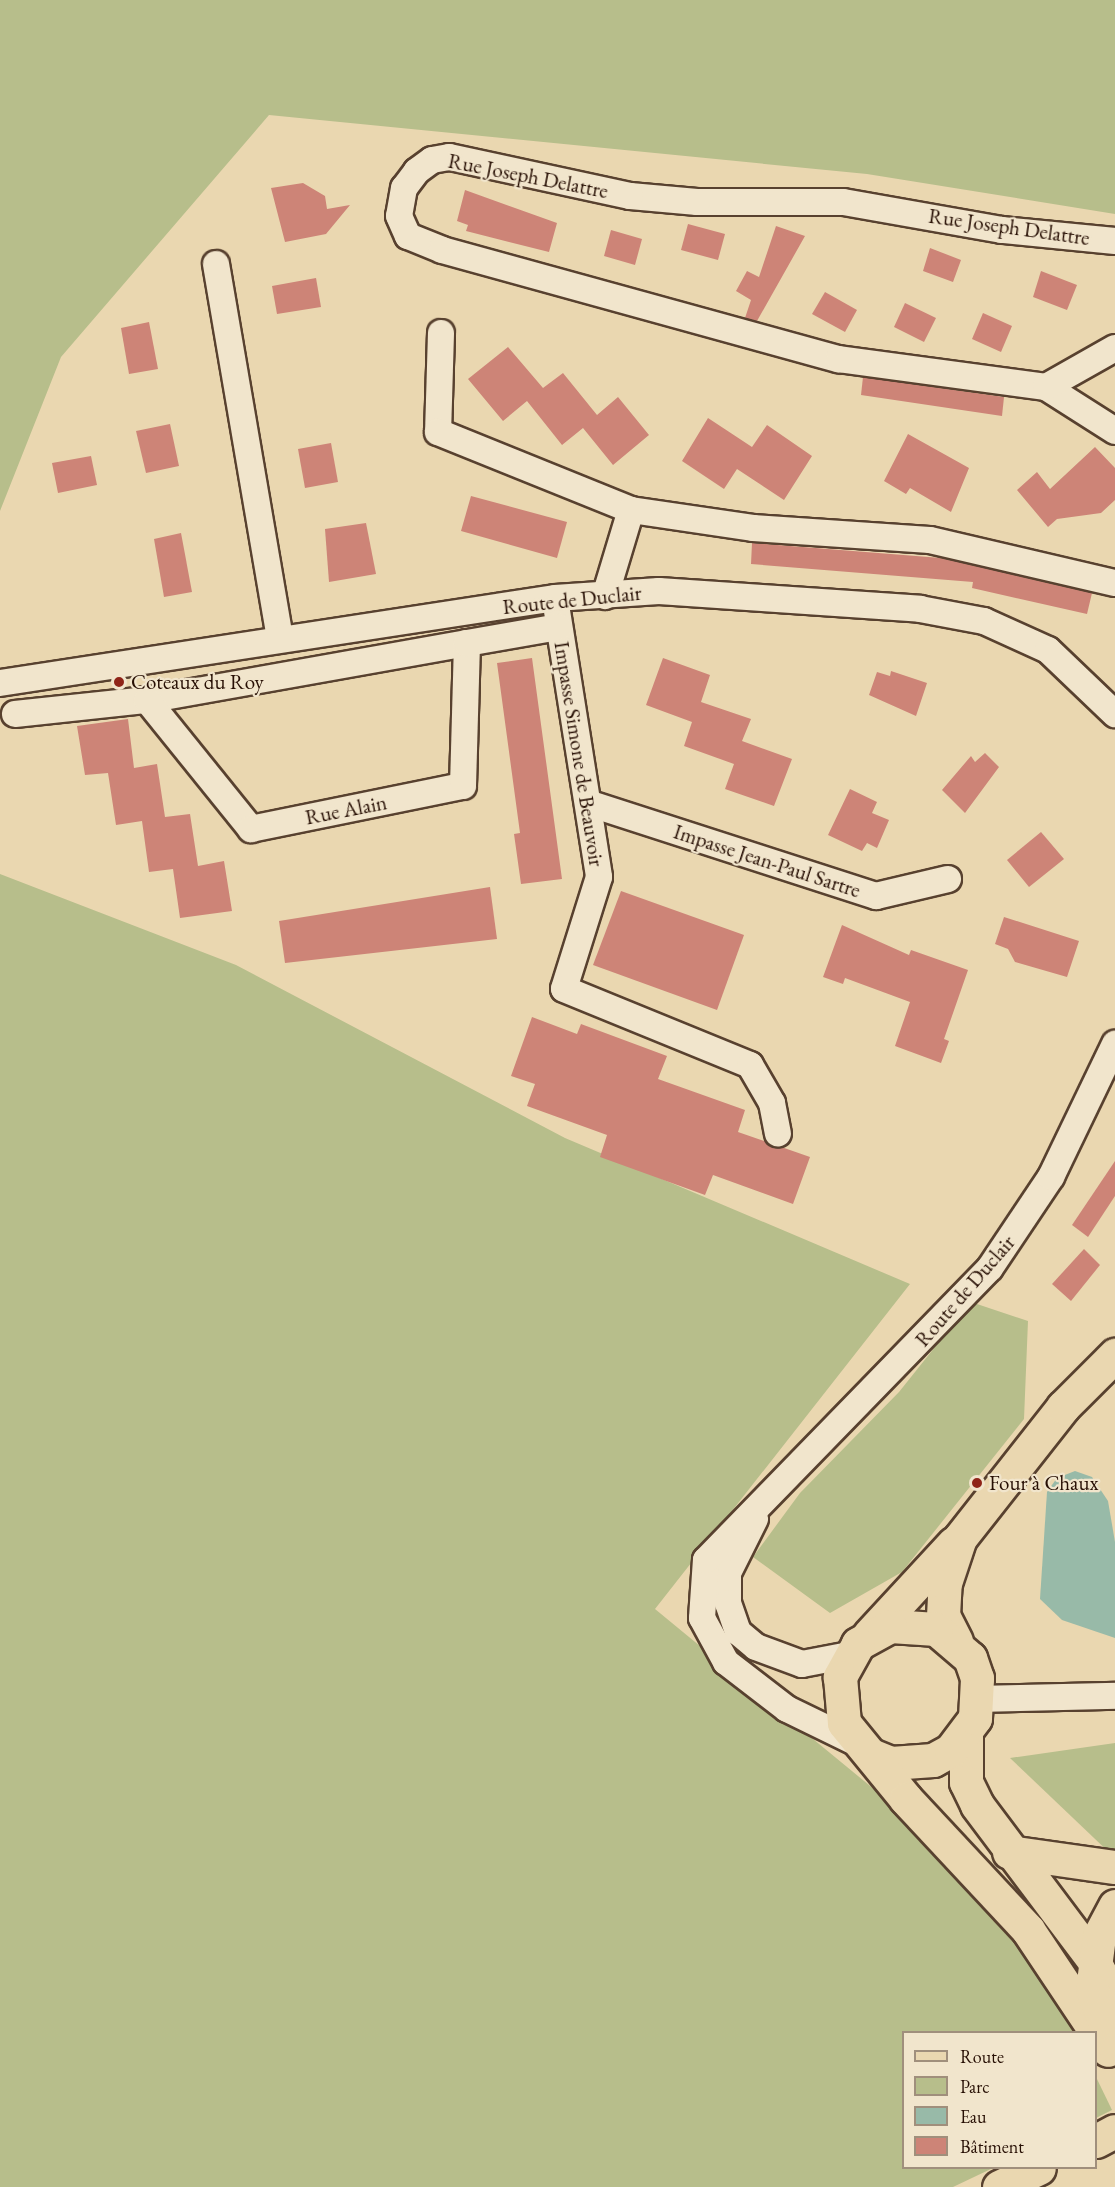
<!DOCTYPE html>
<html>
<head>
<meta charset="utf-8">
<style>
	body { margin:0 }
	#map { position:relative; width:1115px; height:2187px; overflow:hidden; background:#ead7b0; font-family:"EB Garamond",serif }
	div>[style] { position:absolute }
	.green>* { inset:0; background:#b7be8b }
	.water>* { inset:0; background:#98baa8 }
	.building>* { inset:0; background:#cd8477 }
	.roads { filter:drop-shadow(2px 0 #58412f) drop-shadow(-2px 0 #58412f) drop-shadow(0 2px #58412f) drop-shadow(0 -2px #58412f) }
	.minor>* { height:26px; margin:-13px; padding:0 13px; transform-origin:13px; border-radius:13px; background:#f1e5cc }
	.major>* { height:33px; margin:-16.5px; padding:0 16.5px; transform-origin:16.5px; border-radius:16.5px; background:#ead7b0 }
	.highway>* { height:33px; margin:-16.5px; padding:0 16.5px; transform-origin:16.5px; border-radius:16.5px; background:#ead7b0 }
	.dots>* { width:16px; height:16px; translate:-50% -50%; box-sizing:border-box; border:3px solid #f1e5cc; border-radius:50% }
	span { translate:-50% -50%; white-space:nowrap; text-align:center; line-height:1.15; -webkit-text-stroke:4.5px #f1e5cc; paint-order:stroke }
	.street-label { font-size:21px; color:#270f04 }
	.poi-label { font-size:21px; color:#270f04 }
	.left { translate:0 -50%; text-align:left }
	.legend { position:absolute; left:902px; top:2031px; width:195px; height:138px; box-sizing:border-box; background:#f1e5cc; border:2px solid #a08f7c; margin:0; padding:8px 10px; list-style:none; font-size:18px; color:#270f04 }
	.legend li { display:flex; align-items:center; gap:12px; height:30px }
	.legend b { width:30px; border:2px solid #a08f7c }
</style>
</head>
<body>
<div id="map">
	<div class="green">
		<div style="clip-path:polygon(0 0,1115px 0,1115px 214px,867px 174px,269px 115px,61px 357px,0 511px)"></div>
		<div style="clip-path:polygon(0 874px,236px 965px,565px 1138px,910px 1284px,655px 1609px,937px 1841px,1040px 1967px,1073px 2032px,904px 2032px,904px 2168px,993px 2168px,953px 2187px,0 2187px)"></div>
		<div style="clip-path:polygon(971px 1302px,1028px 1321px,1024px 1419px,902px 1572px,830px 1613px,753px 1557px,800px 1493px,899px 1392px)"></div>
		<div style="clip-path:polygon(1115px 1743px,1115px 1858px,1010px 1758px)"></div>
		<div style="clip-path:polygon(1096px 2077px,1112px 2110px,1096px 2118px)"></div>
	</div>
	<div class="water">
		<div style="clip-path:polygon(1075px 1471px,1092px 1477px,1108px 1501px,1115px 1542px,1115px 1638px,1062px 1620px,1040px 1599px,1047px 1492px,1057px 1478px)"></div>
	</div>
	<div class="building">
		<div style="clip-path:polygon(303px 183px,325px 196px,327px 209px,350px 205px,326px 234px,285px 242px,271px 188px)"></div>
		<div style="clip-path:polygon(465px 190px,557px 223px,549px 252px,466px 231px,468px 225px,457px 221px)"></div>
		<div style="clip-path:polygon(688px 224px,725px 234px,718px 260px,681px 250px)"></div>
		<div style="clip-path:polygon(776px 226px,805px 236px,757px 321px,745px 318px,751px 300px,736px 291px,747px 271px,759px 277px)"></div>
		<div style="clip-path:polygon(611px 230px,642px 239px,635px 265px,604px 256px)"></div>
		<div style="clip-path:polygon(930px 248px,961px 260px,953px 282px,923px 271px)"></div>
		<div style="clip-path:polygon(1041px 271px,1077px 285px,1067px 310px,1033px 297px)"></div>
		<div style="clip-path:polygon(316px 278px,321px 307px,277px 314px,272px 286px)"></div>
		<div style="clip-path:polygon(825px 292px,857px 310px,845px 332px,812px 314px)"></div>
		<div style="clip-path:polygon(905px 303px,936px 318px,924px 342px,894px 327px)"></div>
		<div style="clip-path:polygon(983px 313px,1012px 326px,1001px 352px,972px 339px)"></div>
		<div style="clip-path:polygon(149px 322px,158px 369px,129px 374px,121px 328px)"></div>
		<div style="clip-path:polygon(508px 347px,543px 388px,563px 373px,597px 415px,618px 397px,649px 435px,613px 465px,583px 428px,562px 445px,527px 401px,503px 421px,468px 379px)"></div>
		<div style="clip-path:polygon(863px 377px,1004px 397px,1002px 416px,861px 395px)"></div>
		<div style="clip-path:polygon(708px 418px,752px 447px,767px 425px,812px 456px,784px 500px,737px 469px,724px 489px,682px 461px)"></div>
		<div style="clip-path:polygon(170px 424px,179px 466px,146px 473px,136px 431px)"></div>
		<div style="clip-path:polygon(908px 434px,969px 468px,951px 512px,910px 488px,906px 494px,884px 481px)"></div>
		<div style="clip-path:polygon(331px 443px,338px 482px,305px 488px,298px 449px)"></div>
		<div style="clip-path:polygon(1095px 447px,1115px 468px,1115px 500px,1101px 513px,1057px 519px,1048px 527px,1017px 490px,1037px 472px,1050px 489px)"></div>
		<div style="clip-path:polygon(91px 456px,97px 485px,58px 493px,52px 463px)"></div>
		<div style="clip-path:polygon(471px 496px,567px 522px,557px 558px,461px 531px)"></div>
		<div style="clip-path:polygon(366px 523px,376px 574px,329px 582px,325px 529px)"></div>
		<div style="clip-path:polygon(181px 533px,192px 592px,164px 597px,154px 539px)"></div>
		<div style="clip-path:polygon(752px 543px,941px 558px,1092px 593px,1087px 614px,972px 588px,973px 582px,751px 564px)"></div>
		<div style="clip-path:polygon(532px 658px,562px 879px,521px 884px,514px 834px,520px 833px,497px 663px)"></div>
		<div style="clip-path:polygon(663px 658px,710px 675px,701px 702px,751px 719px,742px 741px,792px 759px,774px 806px,725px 789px,734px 764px,684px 746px,692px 722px,646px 705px)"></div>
		<div style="clip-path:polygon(891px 671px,927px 683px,916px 716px,869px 695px,877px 672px,890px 676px)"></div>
		<div style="clip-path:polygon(128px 719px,134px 768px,157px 764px,165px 817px,190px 814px,198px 866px,224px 861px,232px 911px,180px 918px,173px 869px,149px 872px,142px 821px,116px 825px,108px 773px,85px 775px,77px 726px)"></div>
		<div style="clip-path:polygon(985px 753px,999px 767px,965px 813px,942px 790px,971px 756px,975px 762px)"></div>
		<div style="clip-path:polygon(850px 789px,877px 802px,872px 813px,889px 820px,877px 848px,867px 843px,862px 851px,828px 835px)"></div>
		<div style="clip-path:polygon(1041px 832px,1064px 859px,1029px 887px,1007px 860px)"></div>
		<div style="clip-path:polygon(490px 887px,497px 939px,285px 963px,279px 921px)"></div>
		<div style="clip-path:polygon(621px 891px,744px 935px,717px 1010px,593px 965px)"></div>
		<div style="clip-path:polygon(1004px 917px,1079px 941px,1067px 977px,1015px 962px,1008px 949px,995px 944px)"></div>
		<div style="clip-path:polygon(842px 925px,909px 955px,911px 950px,968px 970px,944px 1039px,949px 1041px,941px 1063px,895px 1046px,910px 1002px,845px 978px,843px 984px,823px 977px)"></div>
		<div style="clip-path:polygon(532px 1017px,577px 1034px,581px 1024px,667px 1056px,658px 1079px,745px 1110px,738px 1132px,810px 1157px,793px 1204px,713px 1175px,705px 1195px,600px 1157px,607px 1135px,527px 1106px,535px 1084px,511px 1076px)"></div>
		<div style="clip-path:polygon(1115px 1161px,1115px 1196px,1088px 1237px,1072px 1225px)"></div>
		<div style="clip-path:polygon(1084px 1249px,1100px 1265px,1071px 1301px,1052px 1284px)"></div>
	</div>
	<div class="roads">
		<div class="minor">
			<div style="left:1115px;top:241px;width:114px;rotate:-174.4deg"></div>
			<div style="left:1002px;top:230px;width:161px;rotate:-170deg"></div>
			<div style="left:843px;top:202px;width:146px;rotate:180deg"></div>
			<div style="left:697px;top:202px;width:67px;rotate:-174.9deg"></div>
			<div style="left:630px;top:196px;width:185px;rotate:-167.8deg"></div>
			<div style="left:449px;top:157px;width:17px;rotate:170deg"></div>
			<div style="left:432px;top:160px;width:19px;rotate:144deg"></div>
			<div style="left:417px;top:171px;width:21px;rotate:127deg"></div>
			<div style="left:404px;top:188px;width:28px;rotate:100deg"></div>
			<div style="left:399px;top:216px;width:22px;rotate:66deg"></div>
			<div style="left:408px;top:236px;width:37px;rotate:22deg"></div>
			<div style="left:442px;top:250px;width:412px;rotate:15.4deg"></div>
			<div style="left:839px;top:359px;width:209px;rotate:7.7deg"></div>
			<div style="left:1046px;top:387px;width:82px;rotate:32.5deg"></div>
			<div style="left:216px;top:264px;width:380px;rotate:80.3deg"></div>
			<div style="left:441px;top:333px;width:99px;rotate:91.7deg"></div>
			<div style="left:438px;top:432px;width:208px;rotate:22deg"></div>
			<div style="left:631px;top:510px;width:90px;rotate:106.8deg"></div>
			<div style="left:1046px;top:387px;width:79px;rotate:-29.5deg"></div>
			<div style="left:631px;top:510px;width:123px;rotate:8.4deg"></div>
			<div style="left:753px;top:528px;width:177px;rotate:3.9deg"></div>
			<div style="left:930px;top:540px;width:190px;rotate:13.1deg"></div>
			<div style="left:557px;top:611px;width:269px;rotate:81deg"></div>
			<div style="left:599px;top:877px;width:117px;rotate:107.4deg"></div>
			<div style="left:564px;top:989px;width:201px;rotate:22.2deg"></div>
			<div style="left:750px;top:1065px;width:44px;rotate:59.9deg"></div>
			<div style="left:772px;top:1103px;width:31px;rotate:79deg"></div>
			<div style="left:0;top:683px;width:561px;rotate:-8.71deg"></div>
			<div style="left:555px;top:598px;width:104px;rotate:-3.9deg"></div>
			<div style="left:659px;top:591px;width:262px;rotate:3.9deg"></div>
			<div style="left:920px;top:609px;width:65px;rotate:10.6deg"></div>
			<div style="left:984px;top:621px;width:70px;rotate:24.4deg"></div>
			<div style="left:1048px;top:650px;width:93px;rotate:43.7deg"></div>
			<div style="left:147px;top:700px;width:325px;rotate:-10.1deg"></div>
			<div style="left:15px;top:714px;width:133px;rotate:-6.1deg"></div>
			<div style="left:147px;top:700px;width:166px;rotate:51.1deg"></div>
			<div style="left:251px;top:829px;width:216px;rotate:-11.5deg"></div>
			<div style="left:463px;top:786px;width:143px;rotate:-88.4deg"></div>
			<div style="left:467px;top:643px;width:93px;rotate:-9.9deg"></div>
			<div style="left:588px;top:803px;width:303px;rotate:17.9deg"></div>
			<div style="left:876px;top:896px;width:74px;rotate:-13.3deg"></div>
			<div style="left:755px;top:1519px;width:60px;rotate:116.6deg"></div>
			<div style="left:728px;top:1573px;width:30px;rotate:90deg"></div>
			<div style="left:728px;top:1603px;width:31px;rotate:71deg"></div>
			<div style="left:738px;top:1632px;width:23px;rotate:40deg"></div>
			<div style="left:756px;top:1647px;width:49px;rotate:20.3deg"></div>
			<div style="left:802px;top:1664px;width:48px;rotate:-10.8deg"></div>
			<div style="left:979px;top:1699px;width:136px;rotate:-1.3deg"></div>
			<div style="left:857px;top:1743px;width:78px;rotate:-154.1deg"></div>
			<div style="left:787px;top:1709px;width:77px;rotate:-142.4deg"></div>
			<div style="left:726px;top:1662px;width:50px;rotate:-118.6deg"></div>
			<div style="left:702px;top:1618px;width:58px;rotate:-86.1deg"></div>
			<div style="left:706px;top:1560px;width:407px;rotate:-45.8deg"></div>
			<div style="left:990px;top:1268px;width:110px;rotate:-56.2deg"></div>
			<div style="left:1051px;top:1177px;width:148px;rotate:-64.3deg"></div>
		</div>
		<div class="major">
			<div style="left:869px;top:1635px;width:125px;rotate:-47.3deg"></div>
			<div style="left:956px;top:1641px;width:28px;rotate:-117deg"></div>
			<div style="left:943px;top:1616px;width:33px;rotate:-87deg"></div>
			<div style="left:945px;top:1583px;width:47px;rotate:-71.6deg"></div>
			<div style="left:960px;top:1538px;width:167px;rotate:-51.8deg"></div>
			<div style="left:1063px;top:1407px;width:74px;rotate:-45deg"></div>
			<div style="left:966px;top:1735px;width:47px;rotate:90deg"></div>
			<div style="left:966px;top:1782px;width:25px;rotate:64deg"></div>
			<div style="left:977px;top:1805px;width:195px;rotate:53.1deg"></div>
			<div style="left:1094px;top:1961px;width:46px;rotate:62.9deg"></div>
			<div style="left:871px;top:1755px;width:22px;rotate:22deg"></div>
			<div style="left:891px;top:1763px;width:42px;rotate:-4.1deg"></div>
			<div style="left:933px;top:1760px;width:21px;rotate:-29deg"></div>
			<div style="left:951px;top:1750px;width:40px;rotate:-53deg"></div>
			<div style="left:975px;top:1718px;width:40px;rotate:-87.1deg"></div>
			<div style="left:977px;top:1678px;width:21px;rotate:-109deg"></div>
			<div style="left:970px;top:1658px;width:45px;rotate:-139.5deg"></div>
			<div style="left:936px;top:1629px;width:46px;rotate:-176.3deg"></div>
			<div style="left:890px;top:1626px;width:37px;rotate:151deg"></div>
			<div style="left:858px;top:1644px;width:38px;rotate:119deg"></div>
			<div style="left:840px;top:1677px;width:46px;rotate:85deg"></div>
			<div style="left:844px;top:1723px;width:98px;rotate:50.8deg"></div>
			<div style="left:906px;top:1799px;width:179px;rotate:47deg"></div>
			<div style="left:1028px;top:1930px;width:144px;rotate:56.3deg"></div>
		</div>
		<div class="highway">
			<div style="left:1009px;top:1852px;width:107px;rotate:8.1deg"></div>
			<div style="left:1115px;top:1906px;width:34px;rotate:118deg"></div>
			<div style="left:1099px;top:1936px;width:54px;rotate:97.4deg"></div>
			<div style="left:1092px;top:1990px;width:62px;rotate:68.4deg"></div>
			<div style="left:1096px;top:2141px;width:21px;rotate:-28deg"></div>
			<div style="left:999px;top:2187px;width:44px;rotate:-25.4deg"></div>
		</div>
	</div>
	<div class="dots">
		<div style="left:119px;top:682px;background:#8f2418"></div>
		<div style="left:977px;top:1483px;background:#8f2418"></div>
	</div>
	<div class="street-label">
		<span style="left:528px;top:176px;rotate:11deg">Rue Joseph Delattre</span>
		<span style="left:1009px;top:227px;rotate:8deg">Rue Joseph Delattre</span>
		<span style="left:572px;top:600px;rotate:-6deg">Route de Duclair</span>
		<span style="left:579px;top:754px;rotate:81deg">Impasse Simone de Beauvoir</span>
		<span style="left:346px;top:810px;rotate:-11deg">Rue Alain</span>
		<span style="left:767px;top:861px;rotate:18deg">Impasse Jean-Paul Sartre</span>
		<span style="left:965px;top:1291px;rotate:-49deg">Route de Duclair</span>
	</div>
	<div class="poi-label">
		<span class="left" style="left:131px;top:682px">Coteaux du Roy</span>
		<span class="left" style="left:989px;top:1483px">Four à Chaux</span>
	</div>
	<ul class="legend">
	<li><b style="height:8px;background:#ead7b0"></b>Route</li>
	<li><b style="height:16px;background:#b7be8b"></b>Parc</li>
	<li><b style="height:16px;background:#98baa8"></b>Eau</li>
	<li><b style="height:16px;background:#cd8477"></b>Bâtiment</li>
	</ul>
</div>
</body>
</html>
